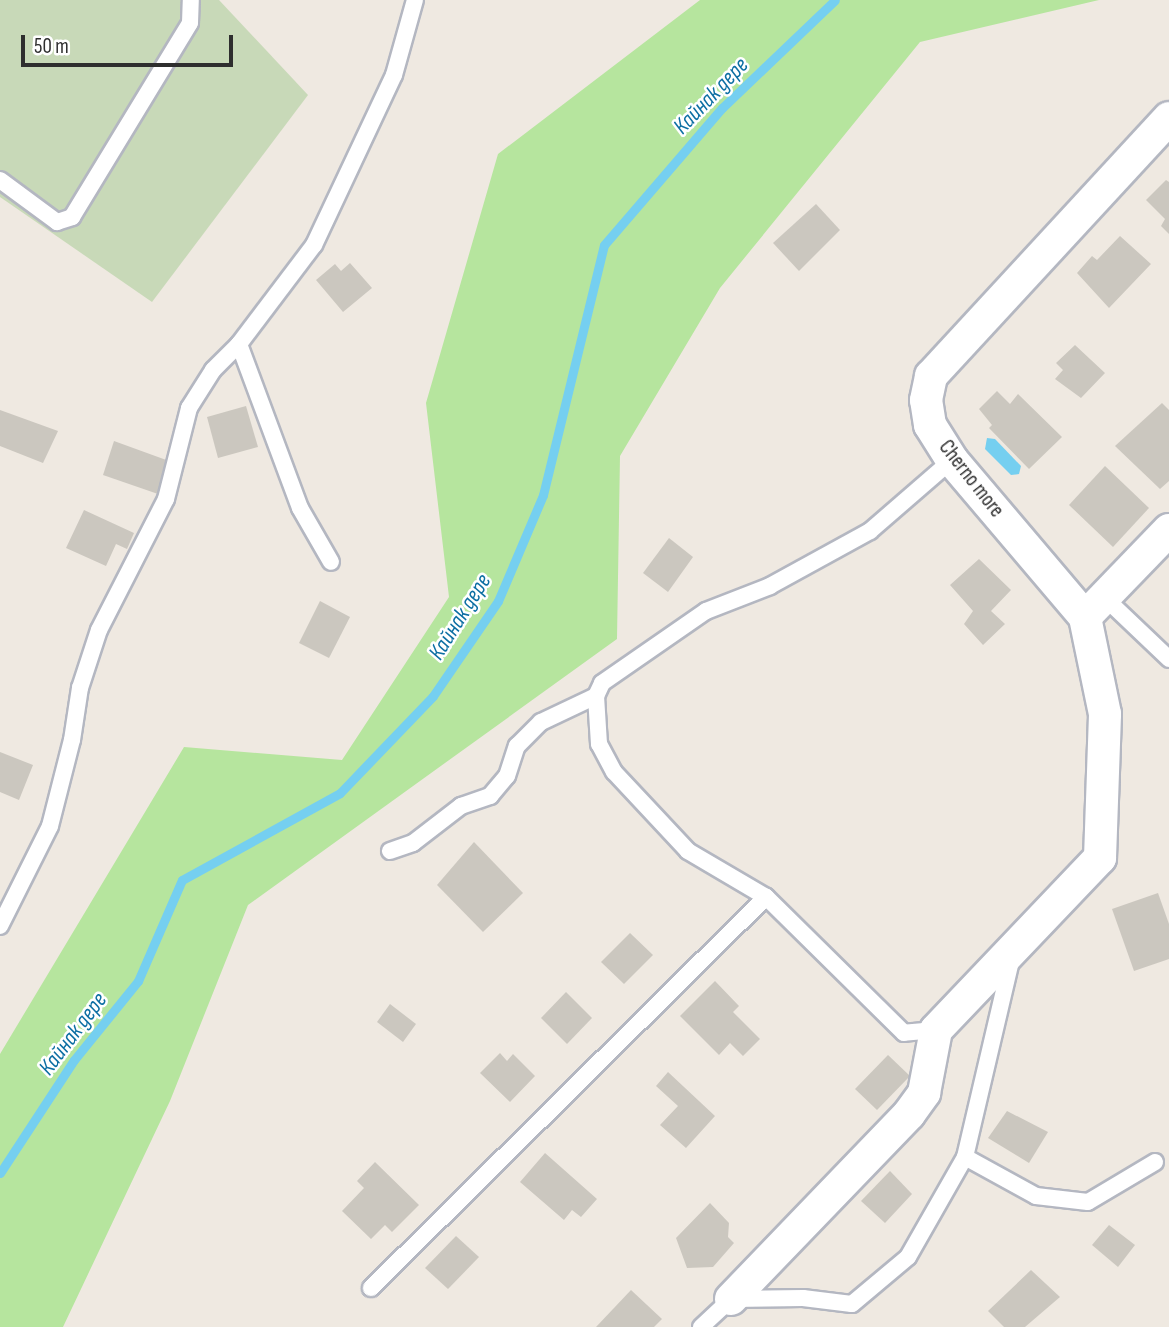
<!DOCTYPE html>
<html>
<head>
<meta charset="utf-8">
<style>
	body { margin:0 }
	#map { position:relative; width:1169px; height:1327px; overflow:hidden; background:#efe9e1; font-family:"Sofia Sans Condensed",sans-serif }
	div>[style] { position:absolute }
	.green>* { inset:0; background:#b6e59e }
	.cemetery>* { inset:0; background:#c8d9b8 }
	.water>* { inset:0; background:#75cff0 }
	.stream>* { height:9px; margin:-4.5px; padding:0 4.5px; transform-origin:4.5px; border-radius:4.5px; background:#75cff0 }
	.building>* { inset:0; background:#cbc7bf }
	.roads { filter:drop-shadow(2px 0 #b4b7c1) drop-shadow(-2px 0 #b4b7c1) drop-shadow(0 2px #b4b7c1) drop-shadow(0 -2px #b4b7c1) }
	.lane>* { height:16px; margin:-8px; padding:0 8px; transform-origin:8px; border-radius:8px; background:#fff }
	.street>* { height:32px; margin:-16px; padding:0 16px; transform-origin:16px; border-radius:16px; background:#fff }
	span { translate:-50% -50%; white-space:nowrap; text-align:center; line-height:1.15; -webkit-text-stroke:5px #fff; paint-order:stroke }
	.street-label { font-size:21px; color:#2e2e2e }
	.water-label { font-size:23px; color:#0d6fa3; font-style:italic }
	.scale { position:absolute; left:21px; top:35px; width:212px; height:32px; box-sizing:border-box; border:4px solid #2e2e2e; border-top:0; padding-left:9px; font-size:21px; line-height:24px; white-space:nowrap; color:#2e2e2e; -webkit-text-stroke:5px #fff; paint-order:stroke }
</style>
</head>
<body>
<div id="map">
	<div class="green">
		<div style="clip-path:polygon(700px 0,1099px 0,920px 42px,720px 288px,620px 456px,617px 639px,248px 905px,170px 1101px,63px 1327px,0 1327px,0 1054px,184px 747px,342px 760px,449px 597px,426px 403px,498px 154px)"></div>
	</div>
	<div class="cemetery">
		<div style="clip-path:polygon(0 0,219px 0,308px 95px,152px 302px,0 197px)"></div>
	</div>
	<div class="water">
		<div style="clip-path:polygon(987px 438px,995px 439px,1021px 466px,1019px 474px,1011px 475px,985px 449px)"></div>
	</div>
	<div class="stream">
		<div style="left:0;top:1173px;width:135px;rotate:-56.8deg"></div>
		<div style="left:74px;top:1060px;width:102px;rotate:-51deg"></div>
		<div style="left:138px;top:981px;width:110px;rotate:-66.5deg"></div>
		<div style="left:182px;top:880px;width:180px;rotate:-28.8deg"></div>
		<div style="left:340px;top:793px;width:134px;rotate:-46.2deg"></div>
		<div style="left:433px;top:696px;width:115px;rotate:-55.6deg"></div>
		<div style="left:498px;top:601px;width:115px;rotate:-67deg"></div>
		<div style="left:543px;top:495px;width:257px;rotate:-76.3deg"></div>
		<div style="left:604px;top:245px;width:181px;rotate:-49.3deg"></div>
		<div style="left:722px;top:108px;width:156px;rotate:-43.7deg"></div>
	</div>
	<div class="building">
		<div style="clip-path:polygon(1166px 180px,1169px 182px,1169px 234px,1161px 226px,1165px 219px,1146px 200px)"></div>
		<div style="clip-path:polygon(816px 204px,840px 230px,799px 271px,773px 243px)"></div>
		<div style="clip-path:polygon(1120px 236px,1151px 264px,1109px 308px,1077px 273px,1092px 256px,1097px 260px)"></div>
		<div style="clip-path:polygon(350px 263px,372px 288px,343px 312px,316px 280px,335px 264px,341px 271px)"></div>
		<div style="clip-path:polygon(1075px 345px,1105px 373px,1081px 398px,1055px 379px,1063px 370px,1056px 363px)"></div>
		<div style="clip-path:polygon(997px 391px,1010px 404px,1018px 394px,1062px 437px,1029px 469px,989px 428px,992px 425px,979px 409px)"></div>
		<div style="clip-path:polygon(1162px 403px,1169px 410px,1169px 481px,1160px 489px,1115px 446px)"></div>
		<div style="clip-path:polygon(246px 406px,258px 447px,218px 458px,207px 417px)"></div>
		<div style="clip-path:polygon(0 410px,58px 431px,43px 463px,0 446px)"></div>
		<div style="clip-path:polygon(114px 441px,169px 461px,158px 494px,103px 475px)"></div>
		<div style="clip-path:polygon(1105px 466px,1149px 508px,1113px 547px,1069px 505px)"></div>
		<div style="clip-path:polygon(84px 510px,134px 533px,127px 549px,116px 544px,106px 566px,66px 548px)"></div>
		<div style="clip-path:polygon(669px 538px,693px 557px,668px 592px,643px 573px)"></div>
		<div style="clip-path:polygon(979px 559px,1011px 590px,991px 611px,1005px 624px,983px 645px,964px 624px,973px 611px,950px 585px)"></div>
		<div style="clip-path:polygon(320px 601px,350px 617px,329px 658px,299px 643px)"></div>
		<div style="clip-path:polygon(0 752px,33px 765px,19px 800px,0 792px)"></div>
		<div style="clip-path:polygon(474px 842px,523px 893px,483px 932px,437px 885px)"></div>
		<div style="clip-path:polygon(1158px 893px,1169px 924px,1169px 959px,1134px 971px,1112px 909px)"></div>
		<div style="clip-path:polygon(630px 933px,653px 955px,624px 984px,601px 962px)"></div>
		<div style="clip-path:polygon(715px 981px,739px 1006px,733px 1012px,760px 1039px,743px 1056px,730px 1043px,719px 1055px,680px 1016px)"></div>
		<div style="clip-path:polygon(566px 992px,592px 1018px,567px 1044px,541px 1018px)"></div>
		<div style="clip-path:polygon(390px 1004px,416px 1024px,403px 1042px,377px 1022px)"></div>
		<div style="clip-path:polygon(500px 1053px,507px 1061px,513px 1054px,535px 1076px,510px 1102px,480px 1073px)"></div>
		<div style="clip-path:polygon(888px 1055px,910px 1076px,877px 1110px,855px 1089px)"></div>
		<div style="clip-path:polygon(668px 1072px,715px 1116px,686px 1148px,660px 1125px,678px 1106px,656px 1086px)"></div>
		<div style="clip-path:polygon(1007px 1111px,1048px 1132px,1029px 1163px,988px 1138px)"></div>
		<div style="clip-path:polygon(545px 1153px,597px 1199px,581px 1217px,572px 1210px,564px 1220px,520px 1182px)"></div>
		<div style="clip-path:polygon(375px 1162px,419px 1205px,392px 1232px,385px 1225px,371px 1239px,342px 1211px,364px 1188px,357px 1181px)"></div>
		<div style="clip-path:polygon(890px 1171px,912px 1194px,885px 1223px,861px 1201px)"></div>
		<div style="clip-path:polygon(710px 1203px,729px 1223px,728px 1237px,734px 1243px,713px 1267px,687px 1268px,676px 1238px)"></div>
		<div style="clip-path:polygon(1109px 1225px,1135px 1245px,1118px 1267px,1092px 1245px)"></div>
		<div style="clip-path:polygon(456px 1236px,479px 1257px,448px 1289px,425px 1268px)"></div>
		<div style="clip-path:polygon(1031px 1270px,1060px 1297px,1025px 1327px,1004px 1327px,988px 1311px)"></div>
		<div style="clip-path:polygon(631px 1290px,662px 1319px,654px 1327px,596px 1327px)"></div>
	</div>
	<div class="roads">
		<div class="lane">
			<div style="left:0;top:180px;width:71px;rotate:36.4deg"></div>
			<div style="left:57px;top:222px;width:16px;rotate:-18deg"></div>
			<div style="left:72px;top:217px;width:227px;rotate:-58.7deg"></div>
			<div style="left:190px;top:23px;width:23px;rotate:-88deg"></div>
			<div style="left:239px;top:344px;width:175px;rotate:69.6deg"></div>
			<div style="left:300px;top:508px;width:62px;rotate:60.1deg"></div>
			<div style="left:1104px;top:597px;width:90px;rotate:43.6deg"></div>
			<div style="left:390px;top:851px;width:24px;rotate:-19deg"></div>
			<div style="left:413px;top:843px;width:61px;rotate:-37.6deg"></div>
			<div style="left:461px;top:806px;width:31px;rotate:-19deg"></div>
			<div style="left:490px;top:796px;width:26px;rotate:-50deg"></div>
			<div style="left:507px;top:776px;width:32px;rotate:-72deg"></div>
			<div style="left:517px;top:746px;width:34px;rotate:-45deg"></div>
			<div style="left:541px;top:722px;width:61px;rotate:-25.3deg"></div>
			<div style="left:0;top:926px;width:112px;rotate:-63.4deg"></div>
			<div style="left:50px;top:826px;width:89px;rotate:-75.7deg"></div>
			<div style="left:72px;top:740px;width:53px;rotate:-81.3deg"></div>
			<div style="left:80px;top:688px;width:61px;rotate:-71.9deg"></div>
			<div style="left:99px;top:630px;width:147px;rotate:-62.9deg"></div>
			<div style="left:166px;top:499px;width:94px;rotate:-75.8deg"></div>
			<div style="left:189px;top:408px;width:45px;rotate:-57.7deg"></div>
			<div style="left:213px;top:370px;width:37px;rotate:-45deg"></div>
			<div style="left:239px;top:344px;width:124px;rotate:-52.9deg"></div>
			<div style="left:314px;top:245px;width:188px;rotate:-64.8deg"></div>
			<div style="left:394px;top:75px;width:78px;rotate:-74.4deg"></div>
			<div style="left:936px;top:1030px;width:32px;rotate:175deg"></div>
			<div style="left:904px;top:1033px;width:194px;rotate:-135.4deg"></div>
			<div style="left:766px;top:897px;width:91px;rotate:-149.5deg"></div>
			<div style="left:688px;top:851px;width:108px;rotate:-133.1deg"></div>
			<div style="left:614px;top:772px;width:32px;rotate:-118deg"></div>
			<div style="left:599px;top:744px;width:48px;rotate:-93.6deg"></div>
			<div style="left:596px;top:696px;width:14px;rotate:-65deg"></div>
			<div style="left:602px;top:683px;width:126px;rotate:-34.7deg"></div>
			<div style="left:706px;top:611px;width:69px;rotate:-21.3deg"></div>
			<div style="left:770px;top:586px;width:114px;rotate:-28.8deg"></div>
			<div style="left:870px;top:531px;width:108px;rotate:-40.9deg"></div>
			<div style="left:965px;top:1157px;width:81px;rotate:28.8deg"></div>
			<div style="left:1036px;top:1196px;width:52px;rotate:6.6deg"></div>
			<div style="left:1088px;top:1202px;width:78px;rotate:-30.8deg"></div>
			<div style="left:371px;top:1288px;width:556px;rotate:-44.71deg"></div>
			<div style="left:701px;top:1327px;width:41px;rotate:-43deg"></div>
			<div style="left:731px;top:1299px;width:72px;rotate:-0.8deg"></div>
			<div style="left:803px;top:1298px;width:49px;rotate:7deg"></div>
			<div style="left:852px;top:1304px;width:73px;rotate:-40deg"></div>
			<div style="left:908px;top:1257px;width:115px;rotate:-60.3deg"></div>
			<div style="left:965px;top:1157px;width:205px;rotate:-76.8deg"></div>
		</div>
		<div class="street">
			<div style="left:1085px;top:617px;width:121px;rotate:-46deg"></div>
			<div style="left:731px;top:1299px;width:257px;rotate:-46.1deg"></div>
			<div style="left:909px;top:1114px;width:26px;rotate:-54deg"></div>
			<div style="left:924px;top:1093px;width:64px;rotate:-79.2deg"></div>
			<div style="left:936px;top:1030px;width:238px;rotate:-46.4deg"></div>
			<div style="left:1100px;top:858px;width:144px;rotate:-88deg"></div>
			<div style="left:1105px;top:714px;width:99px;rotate:-101.7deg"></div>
			<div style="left:1085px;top:617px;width:206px;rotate:-130.3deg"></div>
			<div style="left:952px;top:460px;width:41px;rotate:-122.2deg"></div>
			<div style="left:930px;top:425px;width:25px;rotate:-99deg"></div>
			<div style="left:926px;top:400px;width:25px;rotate:-78deg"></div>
			<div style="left:931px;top:376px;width:351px;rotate:-47.3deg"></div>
		</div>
	</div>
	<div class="street-label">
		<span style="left:971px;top:479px;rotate:52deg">Cherno more</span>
	</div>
	<div class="water-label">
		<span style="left:711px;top:96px;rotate:-46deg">Кайнак дере</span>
		<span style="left:460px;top:617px;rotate:-58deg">Кайнак дере</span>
		<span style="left:73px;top:1034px;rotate:-53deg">Кайнак дере</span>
	</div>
	<div class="scale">50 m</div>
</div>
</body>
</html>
